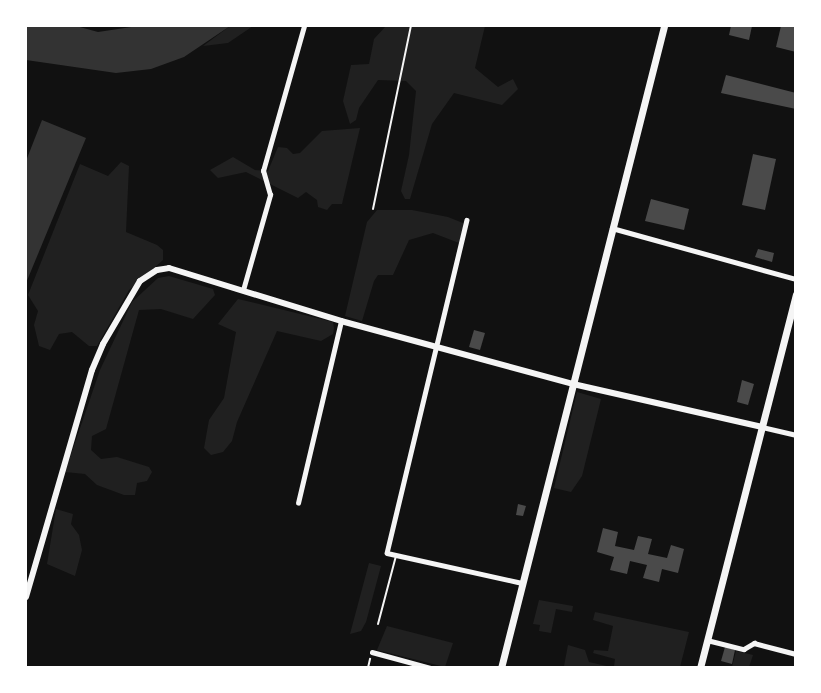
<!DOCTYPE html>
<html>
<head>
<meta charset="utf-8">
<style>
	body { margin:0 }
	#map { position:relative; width:821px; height:693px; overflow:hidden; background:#111; font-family:Lato,sans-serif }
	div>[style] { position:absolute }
	.green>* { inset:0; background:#202020 }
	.water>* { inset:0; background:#333 }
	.building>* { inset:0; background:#4a4a4a }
	.path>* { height:1.5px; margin:-0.75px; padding:0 0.75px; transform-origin:0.75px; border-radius:0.75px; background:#f5f5f5 }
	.service>* { height:2px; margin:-1px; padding:0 1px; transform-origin:1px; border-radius:1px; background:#f5f5f5 }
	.minor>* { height:4.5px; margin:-2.25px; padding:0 2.25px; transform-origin:2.25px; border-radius:2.25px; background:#f5f5f5 }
	.tertiary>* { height:6px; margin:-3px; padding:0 3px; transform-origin:3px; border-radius:3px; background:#f5f5f5 }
	.secondary>* { height:7px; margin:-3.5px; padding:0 3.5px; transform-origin:3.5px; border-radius:3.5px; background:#f5f5f5 }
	span { translate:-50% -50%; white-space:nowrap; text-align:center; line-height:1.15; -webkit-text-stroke:4.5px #fff; paint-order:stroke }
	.frame { position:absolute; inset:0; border:27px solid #fff; pointer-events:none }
</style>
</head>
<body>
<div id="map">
	<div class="green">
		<div style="clip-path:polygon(230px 26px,253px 26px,228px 43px,203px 46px)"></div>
		<div style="clip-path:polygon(386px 26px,485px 26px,475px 68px,498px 87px,513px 79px,518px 89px,502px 105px,454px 93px,432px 124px,410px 199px,405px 199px,401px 191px,409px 155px,416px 91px,406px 81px,378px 80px,359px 108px,356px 120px,350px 124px,343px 101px,351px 65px,369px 64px,374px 39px)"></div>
		<div style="clip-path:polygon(360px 128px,342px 204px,332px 204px,327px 210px,318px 207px,317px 200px,306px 192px,298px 198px,246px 172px,218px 178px,210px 170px,233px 157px,255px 170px,268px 171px,278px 147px,287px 148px,293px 154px,300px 153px,322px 131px)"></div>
		<div style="clip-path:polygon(121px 162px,129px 166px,126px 232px,157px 245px,163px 250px,163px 260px,129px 290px,97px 346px,89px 346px,72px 332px,59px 334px,50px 350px,39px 346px,34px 325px,38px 311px,28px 295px,80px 164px,108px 176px)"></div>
		<div style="clip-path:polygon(377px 210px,412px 210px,448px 217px,463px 223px,463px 228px,459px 243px,433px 233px,409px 240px,393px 275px,378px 275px,374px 281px,362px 321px,345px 316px,367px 222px)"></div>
		<div style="clip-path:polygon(169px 276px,213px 289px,215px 295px,193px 319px,161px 309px,139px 310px,106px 429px,92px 436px,91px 450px,101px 459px,117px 457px,149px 467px,152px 472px,147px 481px,137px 483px,135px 495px,124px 495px,97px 485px,85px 474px,65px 472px,100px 370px,132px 302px,158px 278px)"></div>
		<div style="clip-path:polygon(238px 299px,333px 322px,334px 328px,333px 334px,321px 341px,277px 331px,237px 422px,232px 441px,223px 452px,211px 455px,204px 448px,209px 420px,224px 398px,236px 332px,218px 324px)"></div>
		<div style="clip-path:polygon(577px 392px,601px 399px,582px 476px,571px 492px,554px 488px)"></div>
		<div style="clip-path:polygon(56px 509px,73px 514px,71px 524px,79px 535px,82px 550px,75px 576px,47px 564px)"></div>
		<div style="clip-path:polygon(369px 563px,381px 566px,366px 622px,361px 631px,350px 634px)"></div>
		<div style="clip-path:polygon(539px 600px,573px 606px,572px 612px,556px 609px,551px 633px,539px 631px,540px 625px,533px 624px)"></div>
		<div style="clip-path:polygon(595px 612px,689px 632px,680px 667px,614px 667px,615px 659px,593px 653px,594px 650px,608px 651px,613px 626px,593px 620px)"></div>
		<div style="clip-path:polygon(387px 626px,453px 643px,445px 667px,377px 650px)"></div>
		<div style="clip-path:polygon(568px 645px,585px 650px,589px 662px,611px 667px,564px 666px)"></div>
		<div style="clip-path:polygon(736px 651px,753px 655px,749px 667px,732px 667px)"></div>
	</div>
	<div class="water">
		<div style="clip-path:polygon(26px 26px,76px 26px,98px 32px,138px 26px,230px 26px,184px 57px,151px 69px,116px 73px,26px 60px)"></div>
		<div style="clip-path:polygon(42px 120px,86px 138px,26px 283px,26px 161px)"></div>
	</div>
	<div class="building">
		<div style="clip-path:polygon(731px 26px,752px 26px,749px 40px,729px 35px)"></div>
		<div style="clip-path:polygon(781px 26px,796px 26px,796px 52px,776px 47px)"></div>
		<div style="clip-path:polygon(726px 75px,796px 93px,796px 109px,721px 93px)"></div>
		<div style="clip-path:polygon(753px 154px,776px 159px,765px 210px,742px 205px)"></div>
		<div style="clip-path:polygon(651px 199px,689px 209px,684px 230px,645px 221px)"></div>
		<div style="clip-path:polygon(758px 249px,774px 253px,772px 262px,755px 257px)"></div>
		<div style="clip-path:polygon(474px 330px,485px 333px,480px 350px,469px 347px)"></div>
		<div style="clip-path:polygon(742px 380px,754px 384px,748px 405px,737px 402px)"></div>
		<div style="clip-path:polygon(518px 504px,526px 506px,523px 516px,516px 515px)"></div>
		<div style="clip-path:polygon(603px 528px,618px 532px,615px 546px,634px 550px,638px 536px,652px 539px,648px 554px,667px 558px,671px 545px,684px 549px,678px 573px,662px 569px,659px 582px,643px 578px,647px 565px,630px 561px,627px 574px,610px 570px,614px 557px,597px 552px)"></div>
		<div style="clip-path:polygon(725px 647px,735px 650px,732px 664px,721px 661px)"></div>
	</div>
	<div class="path">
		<div style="left:368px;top:668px;width:9px;rotate:-77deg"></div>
	</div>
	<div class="service">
		<div style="left:373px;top:209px;width:187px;rotate:-78.3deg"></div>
		<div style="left:378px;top:624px;width:70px;rotate:-75.2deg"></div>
	</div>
	<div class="minor">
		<div style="left:467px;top:220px;width:342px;rotate:103.5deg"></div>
		<div style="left:387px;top:553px;width:138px;rotate:12.5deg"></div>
		<div style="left:612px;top:228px;width:191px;rotate:15.5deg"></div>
		<div style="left:243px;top:290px;width:99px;rotate:-74.1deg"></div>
		<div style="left:270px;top:195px;width:25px;rotate:-106deg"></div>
		<div style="left:263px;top:171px;width:151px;rotate:-74.2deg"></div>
		<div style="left:762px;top:427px;width:35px;rotate:13deg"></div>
		<div style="left:298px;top:503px;width:187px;rotate:-76.7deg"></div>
		<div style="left:707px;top:640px;width:38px;rotate:14deg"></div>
		<div style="left:744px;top:649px;width:12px;rotate:-31deg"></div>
		<div style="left:754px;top:643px;width:43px;rotate:14.7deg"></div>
		<div style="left:372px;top:652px;width:61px;rotate:15.2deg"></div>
	</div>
	<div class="tertiary">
		<div style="left:26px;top:597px;width:236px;rotate:-73.8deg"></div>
		<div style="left:92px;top:370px;width:28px;rotate:-67deg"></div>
		<div style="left:103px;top:344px;width:73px;rotate:-59.6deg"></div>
		<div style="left:140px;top:281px;width:20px;rotate:-33deg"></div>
		<div style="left:157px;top:270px;width:12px;rotate:-9deg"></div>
		<div style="left:169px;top:268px;width:180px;rotate:17.1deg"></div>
		<div style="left:341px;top:321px;width:240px;rotate:15.2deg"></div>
		<div style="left:573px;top:384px;width:194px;rotate:12.8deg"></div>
	</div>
	<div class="secondary">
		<div style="left:501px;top:668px;width:662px;rotate:-75.75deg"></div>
		<div style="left:700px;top:668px;width:386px;rotate:-75.6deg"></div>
	</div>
	<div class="frame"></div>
</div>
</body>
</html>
